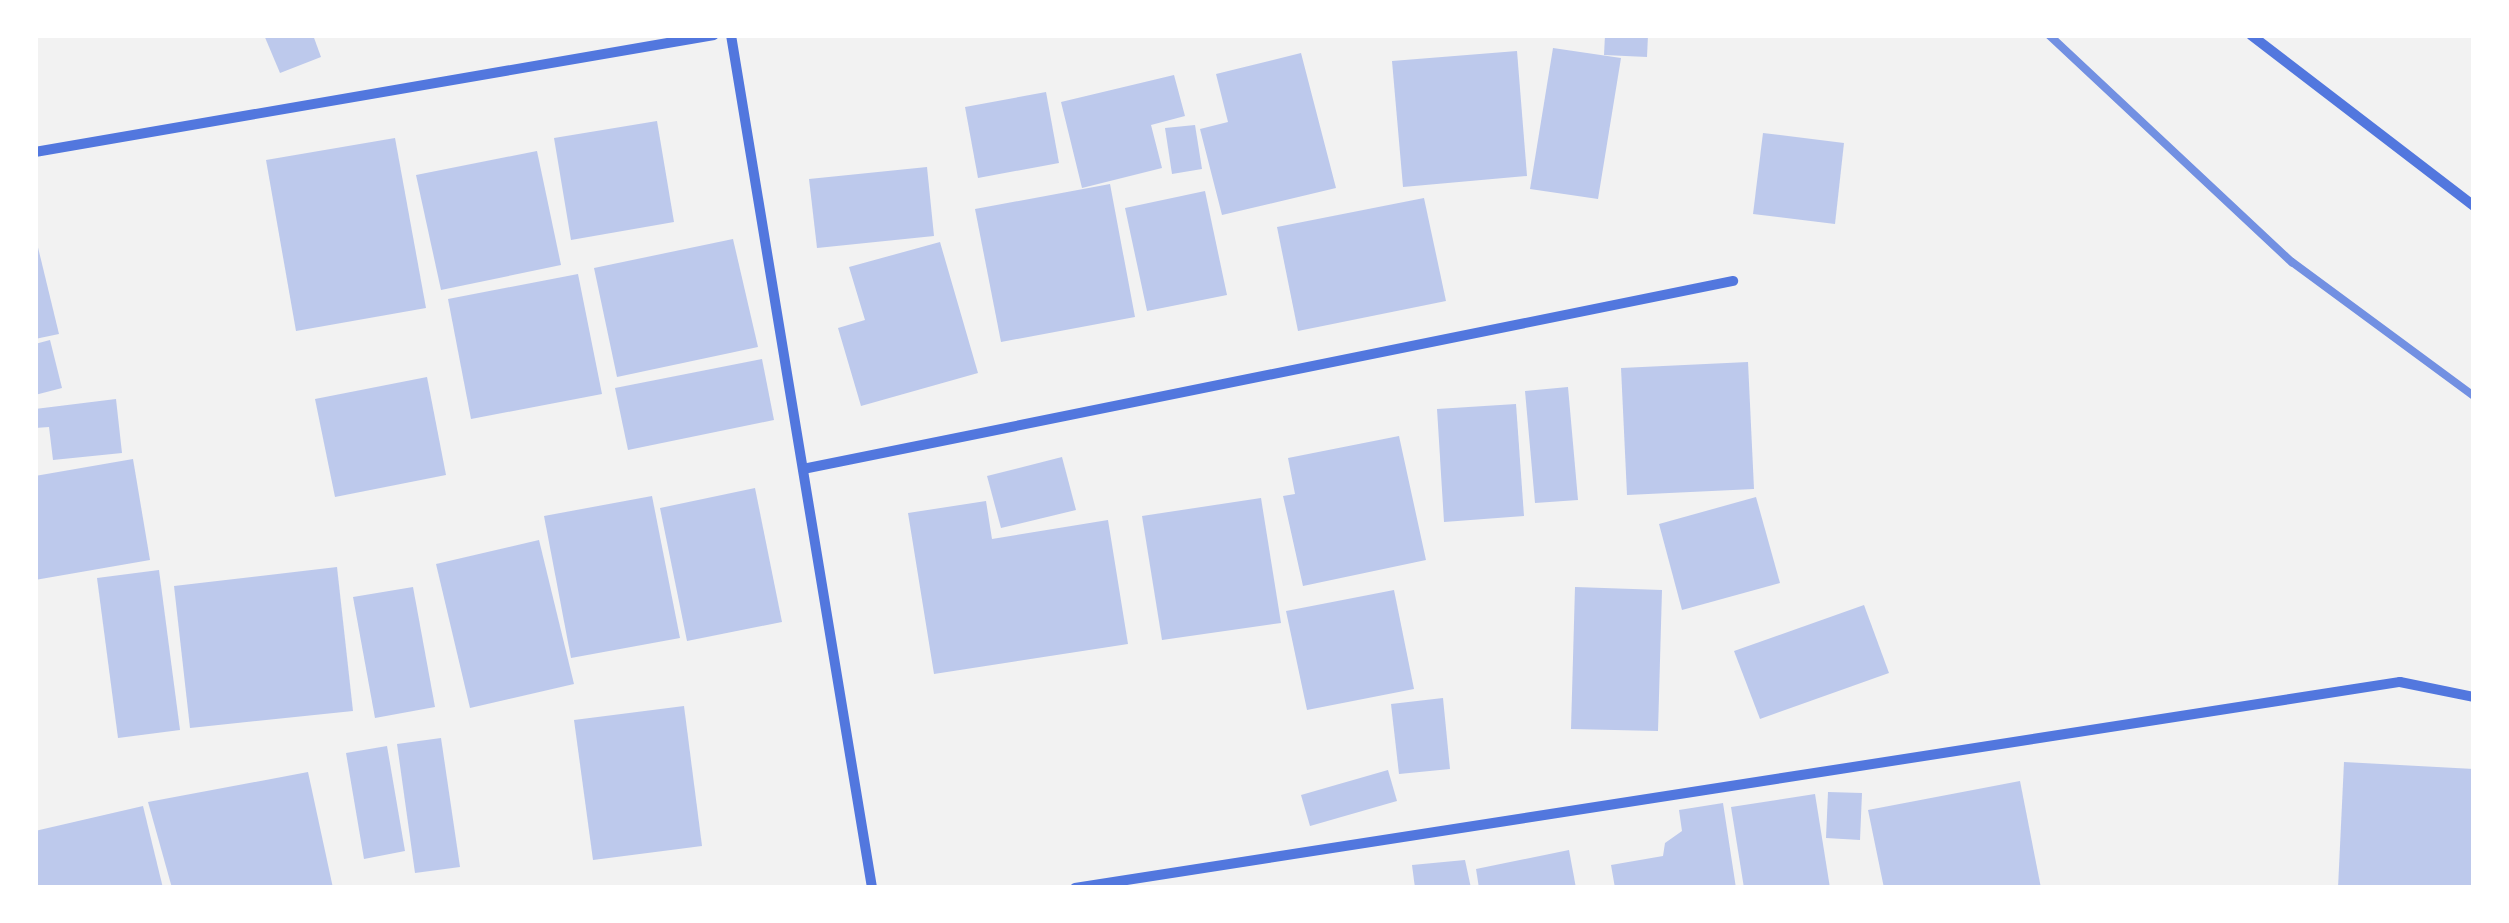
<!DOCTYPE html>
<html>
<head>
<meta charset="utf-8">
<style>
	body { margin:0 }
	#map { position:relative; width:2509px; height:923px; overflow:hidden; background:#f2f2f2; font-family:Merriweather,serif }
	div>[style] { position:absolute }
	.building>* { inset:0; background:#bdc9ec }
	.minor>* { height:10px; margin:-5px; padding:0 5px; transform-origin:5px; border-radius:5px; background:#5277de }
	.rail>* { height:8px; margin:-4px; padding:0 4px; transform-origin:4px; border-radius:4px; background:#7290e2 }
	span { translate:-50% -50%; white-space:nowrap; text-align:center; line-height:1.15; -webkit-text-stroke:10px #fff; paint-order:stroke }
	.frame { position:absolute; inset:0; border:38px solid #fff; pointer-events:none }
</style>
</head>
<body>
<div id="map">
	<div class="building">
		<div style="clip-path:polygon(264px 35px,313px 35px,321px 57px,280px 73px)"></div>
		<div style="clip-path:polygon(1605px 35px,1648px 35px,1647px 57px,1604px 55px)"></div>
		<div style="clip-path:polygon(1553px 48px,1621px 58px,1598px 199px,1530px 189px)"></div>
		<div style="clip-path:polygon(1517px 51px,1527px 176px,1403px 187px,1392px 61px)"></div>
		<div style="clip-path:polygon(1301px 53px,1336px 188px,1222px 215px,1200px 129px,1228px 122px,1216px 74px)"></div>
		<div style="clip-path:polygon(1174px 75px,1185px 116px,1151px 125px,1162px 168px,1082px 188px,1061px 102px)"></div>
		<div style="clip-path:polygon(1046px 92px,1059px 163px,978px 178px,965px 107px)"></div>
		<div style="clip-path:polygon(657px 121px,674px 222px,571px 240px,554px 138px)"></div>
		<div style="clip-path:polygon(1195px 125px,1202px 169px,1172px 174px,1165px 128px)"></div>
		<div style="clip-path:polygon(1763px 133px,1844px 143px,1835px 224px,1753px 214px)"></div>
		<div style="clip-path:polygon(395px 138px,426px 308px,296px 331px,266px 160px)"></div>
		<div style="clip-path:polygon(537px 151px,561px 265px,441px 290px,416px 175px)"></div>
		<div style="clip-path:polygon(927px 167px,934px 236px,817px 248px,809px 179px)"></div>
		<div style="clip-path:polygon(1110px 184px,1135px 317px,1001px 342px,975px 209px)"></div>
		<div style="clip-path:polygon(1205px 191px,1227px 295px,1147px 311px,1125px 208px)"></div>
		<div style="clip-path:polygon(1424px 198px,1446px 301px,1298px 331px,1277px 227px)"></div>
		<div style="clip-path:polygon(35px 235px,59px 334px,35px 339px)"></div>
		<div style="clip-path:polygon(733px 239px,758px 347px,617px 377px,594px 268px)"></div>
		<div style="clip-path:polygon(940px 242px,978px 373px,861px 406px,838px 328px,865px 320px,849px 267px)"></div>
		<div style="clip-path:polygon(578px 274px,602px 394px,471px 419px,448px 299px)"></div>
		<div style="clip-path:polygon(50px 340px,62px 388px,35px 395px,35px 344px)"></div>
		<div style="clip-path:polygon(762px 359px,774px 420px,628px 450px,615px 388px)"></div>
		<div style="clip-path:polygon(1748px 362px,1754px 489px,1627px 495px,1621px 368px)"></div>
		<div style="clip-path:polygon(427px 377px,446px 475px,335px 497px,315px 399px)"></div>
		<div style="clip-path:polygon(1568px 387px,1578px 500px,1535px 503px,1525px 391px)"></div>
		<div style="clip-path:polygon(116px 399px,122px 453px,53px 460px,49px 427px,35px 428px,35px 409px)"></div>
		<div style="clip-path:polygon(1516px 404px,1524px 516px,1444px 522px,1437px 409px)"></div>
		<div style="clip-path:polygon(1399px 436px,1426px 560px,1303px 586px,1283px 496px,1295px 494px,1288px 458px)"></div>
		<div style="clip-path:polygon(1062px 457px,1076px 510px,1001px 528px,987px 476px)"></div>
		<div style="clip-path:polygon(133px 459px,150px 560px,35px 580px,35px 476px)"></div>
		<div style="clip-path:polygon(755px 488px,782px 622px,687px 641px,660px 508px)"></div>
		<div style="clip-path:polygon(652px 496px,680px 638px,571px 658px,544px 516px)"></div>
		<div style="clip-path:polygon(1756px 497px,1780px 583px,1682px 610px,1659px 524px)"></div>
		<div style="clip-path:polygon(1261px 498px,1281px 623px,1162px 640px,1142px 516px)"></div>
		<div style="clip-path:polygon(986px 501px,992px 539px,1108px 520px,1128px 644px,934px 674px,908px 513px)"></div>
		<div style="clip-path:polygon(539px 540px,574px 684px,470px 708px,436px 564px)"></div>
		<div style="clip-path:polygon(337px 567px,353px 711px,190px 728px,174px 586px)"></div>
		<div style="clip-path:polygon(159px 570px,180px 730px,118px 738px,97px 578px)"></div>
		<div style="clip-path:polygon(413px 587px,435px 707px,375px 718px,353px 597px)"></div>
		<div style="clip-path:polygon(1575px 587px,1662px 590px,1658px 731px,1571px 729px)"></div>
		<div style="clip-path:polygon(1394px 590px,1414px 689px,1307px 710px,1286px 611px)"></div>
		<div style="clip-path:polygon(1864px 605px,1889px 673px,1760px 719px,1734px 651px)"></div>
		<div style="clip-path:polygon(1443px 698px,1450px 769px,1399px 774px,1391px 704px)"></div>
		<div style="clip-path:polygon(684px 706px,702px 846px,593px 860px,574px 720px)"></div>
		<div style="clip-path:polygon(441px 738px,460px 867px,415px 873px,397px 744px)"></div>
		<div style="clip-path:polygon(387px 746px,405px 851px,364px 859px,346px 753px)"></div>
		<div style="clip-path:polygon(2344px 762px,2474px 769px,2474px 888px,2338px 888px)"></div>
		<div style="clip-path:polygon(1388px 770px,1397px 801px,1310px 826px,1301px 795px)"></div>
		<div style="clip-path:polygon(308px 772px,333px 888px,172px 888px,148px 802px)"></div>
		<div style="clip-path:polygon(2020px 781px,2041px 888px,1884px 888px,1868px 810px)"></div>
		<div style="clip-path:polygon(1828px 792px,1862px 793px,1860px 840px,1826px 838px)"></div>
		<div style="clip-path:polygon(1815px 794px,1830px 888px,1744px 888px,1731px 807px)"></div>
		<div style="clip-path:polygon(1723px 803px,1736px 888px,1615px 888px,1611px 865px,1663px 856px,1665px 843px,1682px 831px,1679px 810px)"></div>
		<div style="clip-path:polygon(143px 806px,163px 888px,35px 888px,35px 831px)"></div>
		<div style="clip-path:polygon(1569px 850px,1576px 888px,1479px 888px,1476px 869px)"></div>
		<div style="clip-path:polygon(1465px 860px,1471px 888px,1415px 888px,1412px 865px)"></div>
	</div>
	<div class="minor">
		<div style="left:731px;top:35px;width:865px;rotate:80.61deg"></div>
		<div style="left:2251px;top:35px;width:281px;rotate:37.5deg"></div>
		<div style="left:35px;top:152px;width:689px;rotate:-9.78deg"></div>
		<div style="left:803px;top:469px;width:949px;rotate:-11.43deg"></div>
		<div style="left:1075px;top:888px;width:1341px;rotate:-8.84deg"></div>
		<div style="left:2400px;top:682px;width:76px;rotate:11.5deg"></div>
	</div>
	<div class="rail">
		<div style="left:2049px;top:35px;width:333px;rotate:43.1deg"></div>
		<div style="left:2292px;top:262px;width:226px;rotate:36.4deg"></div>
	</div>
	<div class="frame"></div>
</div>
</body>
</html>
